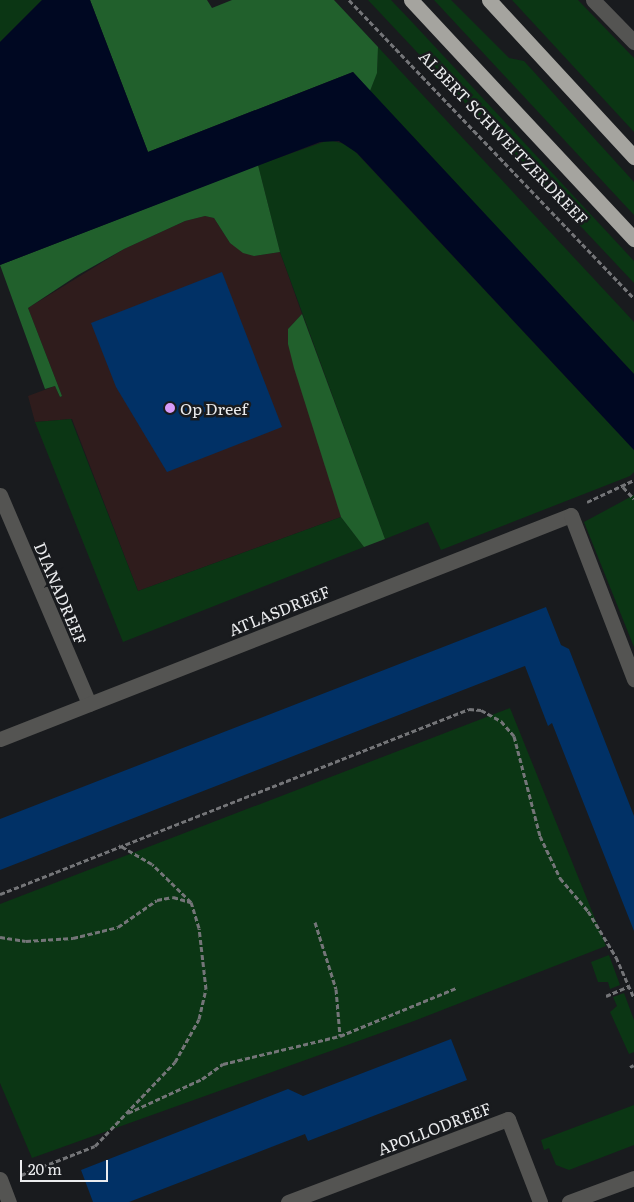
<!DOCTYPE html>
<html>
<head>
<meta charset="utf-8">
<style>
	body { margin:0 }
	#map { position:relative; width:634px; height:1202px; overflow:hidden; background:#191b1e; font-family:Literata,serif }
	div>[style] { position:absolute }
	.education>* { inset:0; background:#2f1c1c }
	.green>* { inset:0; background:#0b3614 }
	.forest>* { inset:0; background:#21602c }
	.water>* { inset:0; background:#000822 }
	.building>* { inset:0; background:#013166 }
	.path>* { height:3px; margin-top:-1.5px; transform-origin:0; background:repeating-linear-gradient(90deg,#747578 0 5px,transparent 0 7.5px) }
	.minor>* { height:15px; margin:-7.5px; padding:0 7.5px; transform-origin:7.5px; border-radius:7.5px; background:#545452 }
	.highway>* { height:15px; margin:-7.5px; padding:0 7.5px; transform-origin:7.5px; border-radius:7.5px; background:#a5a49f }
	.dots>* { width:14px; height:14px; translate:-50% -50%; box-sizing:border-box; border:2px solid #191b1e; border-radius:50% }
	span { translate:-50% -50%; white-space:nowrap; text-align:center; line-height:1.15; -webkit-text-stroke:5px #191b1e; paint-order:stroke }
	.street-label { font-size:16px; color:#ebecee }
	.poi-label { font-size:16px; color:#ebecee }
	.left { translate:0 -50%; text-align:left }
	.scale { position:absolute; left:20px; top:1160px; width:88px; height:22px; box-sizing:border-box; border:2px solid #ebecee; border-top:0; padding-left:6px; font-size:15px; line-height:18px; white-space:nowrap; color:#ebecee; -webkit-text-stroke:4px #191b1e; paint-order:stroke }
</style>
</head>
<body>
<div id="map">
	<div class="education">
		<div style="clip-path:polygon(205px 216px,214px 218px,230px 243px,254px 256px,280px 252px,302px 314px,288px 329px,341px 517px,138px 591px,72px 419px,35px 422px,28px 396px,55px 386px,60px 397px,62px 396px,28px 308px,124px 249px,185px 221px)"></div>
	</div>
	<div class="green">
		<div style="clip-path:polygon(0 0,42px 0,0 42px)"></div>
		<div style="clip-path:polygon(368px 0,391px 0,412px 22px,634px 261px,634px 283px)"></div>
		<div style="clip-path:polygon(434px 0,451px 0,509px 58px,524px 61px,634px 182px,634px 215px)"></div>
		<div style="clip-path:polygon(512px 0,578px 0,634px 58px,634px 132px)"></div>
		<div style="clip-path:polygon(378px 47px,634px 322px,634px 374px,370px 91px,377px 72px)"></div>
		<div style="clip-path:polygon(329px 140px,349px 145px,634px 450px,634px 472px,630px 476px,441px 550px,428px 522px,385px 539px,280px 252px,258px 165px)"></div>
		<div style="clip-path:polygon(71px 419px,138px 591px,341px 517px,364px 547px,123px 642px,35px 422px)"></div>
		<div style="clip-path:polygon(634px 495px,634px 647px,584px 522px)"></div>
		<div style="clip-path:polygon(510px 708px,606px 946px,414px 1021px,32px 1158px,0 1083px,0 904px)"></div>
		<div style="clip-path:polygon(609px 955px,620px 985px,610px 989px,608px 982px,598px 982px,591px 962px)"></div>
		<div style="clip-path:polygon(624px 993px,634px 1020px,634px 1052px,629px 1054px,610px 1012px,617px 1006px,613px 997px)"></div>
		<div style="clip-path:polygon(634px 1105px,634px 1145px,569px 1170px,556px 1165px,549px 1148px,544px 1150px,541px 1140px)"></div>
	</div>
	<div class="forest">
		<div style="clip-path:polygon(90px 0,207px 0,212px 8px,232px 0,334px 0,378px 47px,377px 73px,370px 91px,353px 72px,148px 152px)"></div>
		<div style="clip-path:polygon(258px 165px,280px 252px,254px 256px,243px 253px,230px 243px,214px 218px,205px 216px,185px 221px,124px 249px,78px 275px,28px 308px,62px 396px,60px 397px,55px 386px,45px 389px,0 265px)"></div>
		<div style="clip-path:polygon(302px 314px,385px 539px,364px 547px,341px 517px,294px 368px,288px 344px,288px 329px)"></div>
	</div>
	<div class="water">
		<div style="clip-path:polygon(42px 0,90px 0,148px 152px,353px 72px,634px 374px,634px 450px,357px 153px,339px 141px,320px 142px,0 265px,0 42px)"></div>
	</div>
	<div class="building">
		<div style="clip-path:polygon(222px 272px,282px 427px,167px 472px,116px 387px,91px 323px)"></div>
		<div style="clip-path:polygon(546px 607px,561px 645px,569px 649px,634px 816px,634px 931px,552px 723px,548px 726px,525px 666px,0 870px,0 819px)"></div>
		<div style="clip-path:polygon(451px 1039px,467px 1080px,308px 1141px,305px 1134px,129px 1202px,93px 1202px,81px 1170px,288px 1089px,303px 1096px)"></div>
	</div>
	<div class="path">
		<div style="left:349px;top:0;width:412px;rotate:46.3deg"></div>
		<div style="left:623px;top:487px;width:16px;rotate:47deg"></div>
		<div style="left:587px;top:502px;width:52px;rotate:-25.1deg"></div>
		<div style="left:0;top:894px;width:504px;rotate:-21.53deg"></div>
		<div style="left:469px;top:709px;width:12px;rotate:5deg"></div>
		<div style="left:481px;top:710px;width:23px;rotate:29deg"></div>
		<div style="left:501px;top:721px;width:20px;rotate:49deg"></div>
		<div style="left:514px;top:736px;width:103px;rotate:75.4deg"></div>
		<div style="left:540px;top:836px;width:47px;rotate:64.5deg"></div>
		<div style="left:560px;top:878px;width:43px;rotate:49.7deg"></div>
		<div style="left:588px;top:911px;width:54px;rotate:58.7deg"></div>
		<div style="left:616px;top:957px;width:45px;rotate:66.3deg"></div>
		<div style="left:315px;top:922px;width:70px;rotate:72.6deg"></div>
		<div style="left:336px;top:989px;width:47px;rotate:85.1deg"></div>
		<div style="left:0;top:937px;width:26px;rotate:9deg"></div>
		<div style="left:26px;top:941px;width:47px;rotate:-3.7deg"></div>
		<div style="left:73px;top:938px;width:46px;rotate:-13.7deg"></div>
		<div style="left:118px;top:927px;width:47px;rotate:-34.7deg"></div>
		<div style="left:157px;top:900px;width:16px;rotate:-11deg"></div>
		<div style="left:173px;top:897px;width:19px;rotate:16deg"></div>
		<div style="left:191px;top:902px;width:54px;rotate:-135.7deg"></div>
		<div style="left:152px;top:864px;width:38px;rotate:-150deg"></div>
		<div style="left:606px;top:996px;width:25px;rotate:-23deg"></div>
		<div style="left:630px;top:1067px;width:4px;rotate:-27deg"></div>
		<div style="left:128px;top:1113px;width:81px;rotate:-24.7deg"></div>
		<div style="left:202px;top:1079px;width:26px;rotate:-36deg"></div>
		<div style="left:223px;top:1064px;width:120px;rotate:-13.5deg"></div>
		<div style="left:340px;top:1036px;width:126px;rotate:-22.5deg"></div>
		<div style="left:21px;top:1175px;width:79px;rotate:-21.4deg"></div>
		<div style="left:95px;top:1146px;width:116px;rotate:-46.4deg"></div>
		<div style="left:175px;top:1062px;width:49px;rotate:-60.8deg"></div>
		<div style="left:199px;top:1019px;width:31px;rotate:-77deg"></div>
		<div style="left:206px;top:989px;width:61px;rotate:-96.5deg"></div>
		<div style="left:199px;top:928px;width:27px;rotate:-107deg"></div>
	</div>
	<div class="minor">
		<div style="left:593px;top:0;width:59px;rotate:45.7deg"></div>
		<div style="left:0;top:495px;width:227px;rotate:66.9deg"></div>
		<div style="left:0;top:739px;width:613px;rotate:-21.42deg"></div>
		<div style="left:571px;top:515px;width:176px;rotate:69deg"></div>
		<div style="left:0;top:1179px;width:25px;rotate:69deg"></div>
		<div style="left:288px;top:1202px;width:235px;rotate:-20.7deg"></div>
		<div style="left:508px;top:1119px;width:89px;rotate:68.9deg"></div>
		<div style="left:569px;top:1202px;width:69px;rotate:-20.3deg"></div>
	</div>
	<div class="highway">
		<div style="left:411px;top:0;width:327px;rotate:47deg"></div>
		<div style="left:489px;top:0;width:214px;rotate:47.3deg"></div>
	</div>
	<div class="dots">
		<div style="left:170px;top:408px;background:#d79bf9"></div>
	</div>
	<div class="street-label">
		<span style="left:504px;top:137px;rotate:46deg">ALBERT SCHWEITZERDREEF</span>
		<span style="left:61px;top:593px;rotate:67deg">DIANADREEF</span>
		<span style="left:279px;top:610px;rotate:-22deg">ATLASDREEF</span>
		<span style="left:434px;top:1128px;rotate:-21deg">APOLLODREEF</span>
	</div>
	<div class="poi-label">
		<span class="left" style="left:180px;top:408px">Op Dreef</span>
	</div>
	<div class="scale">20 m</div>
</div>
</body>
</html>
